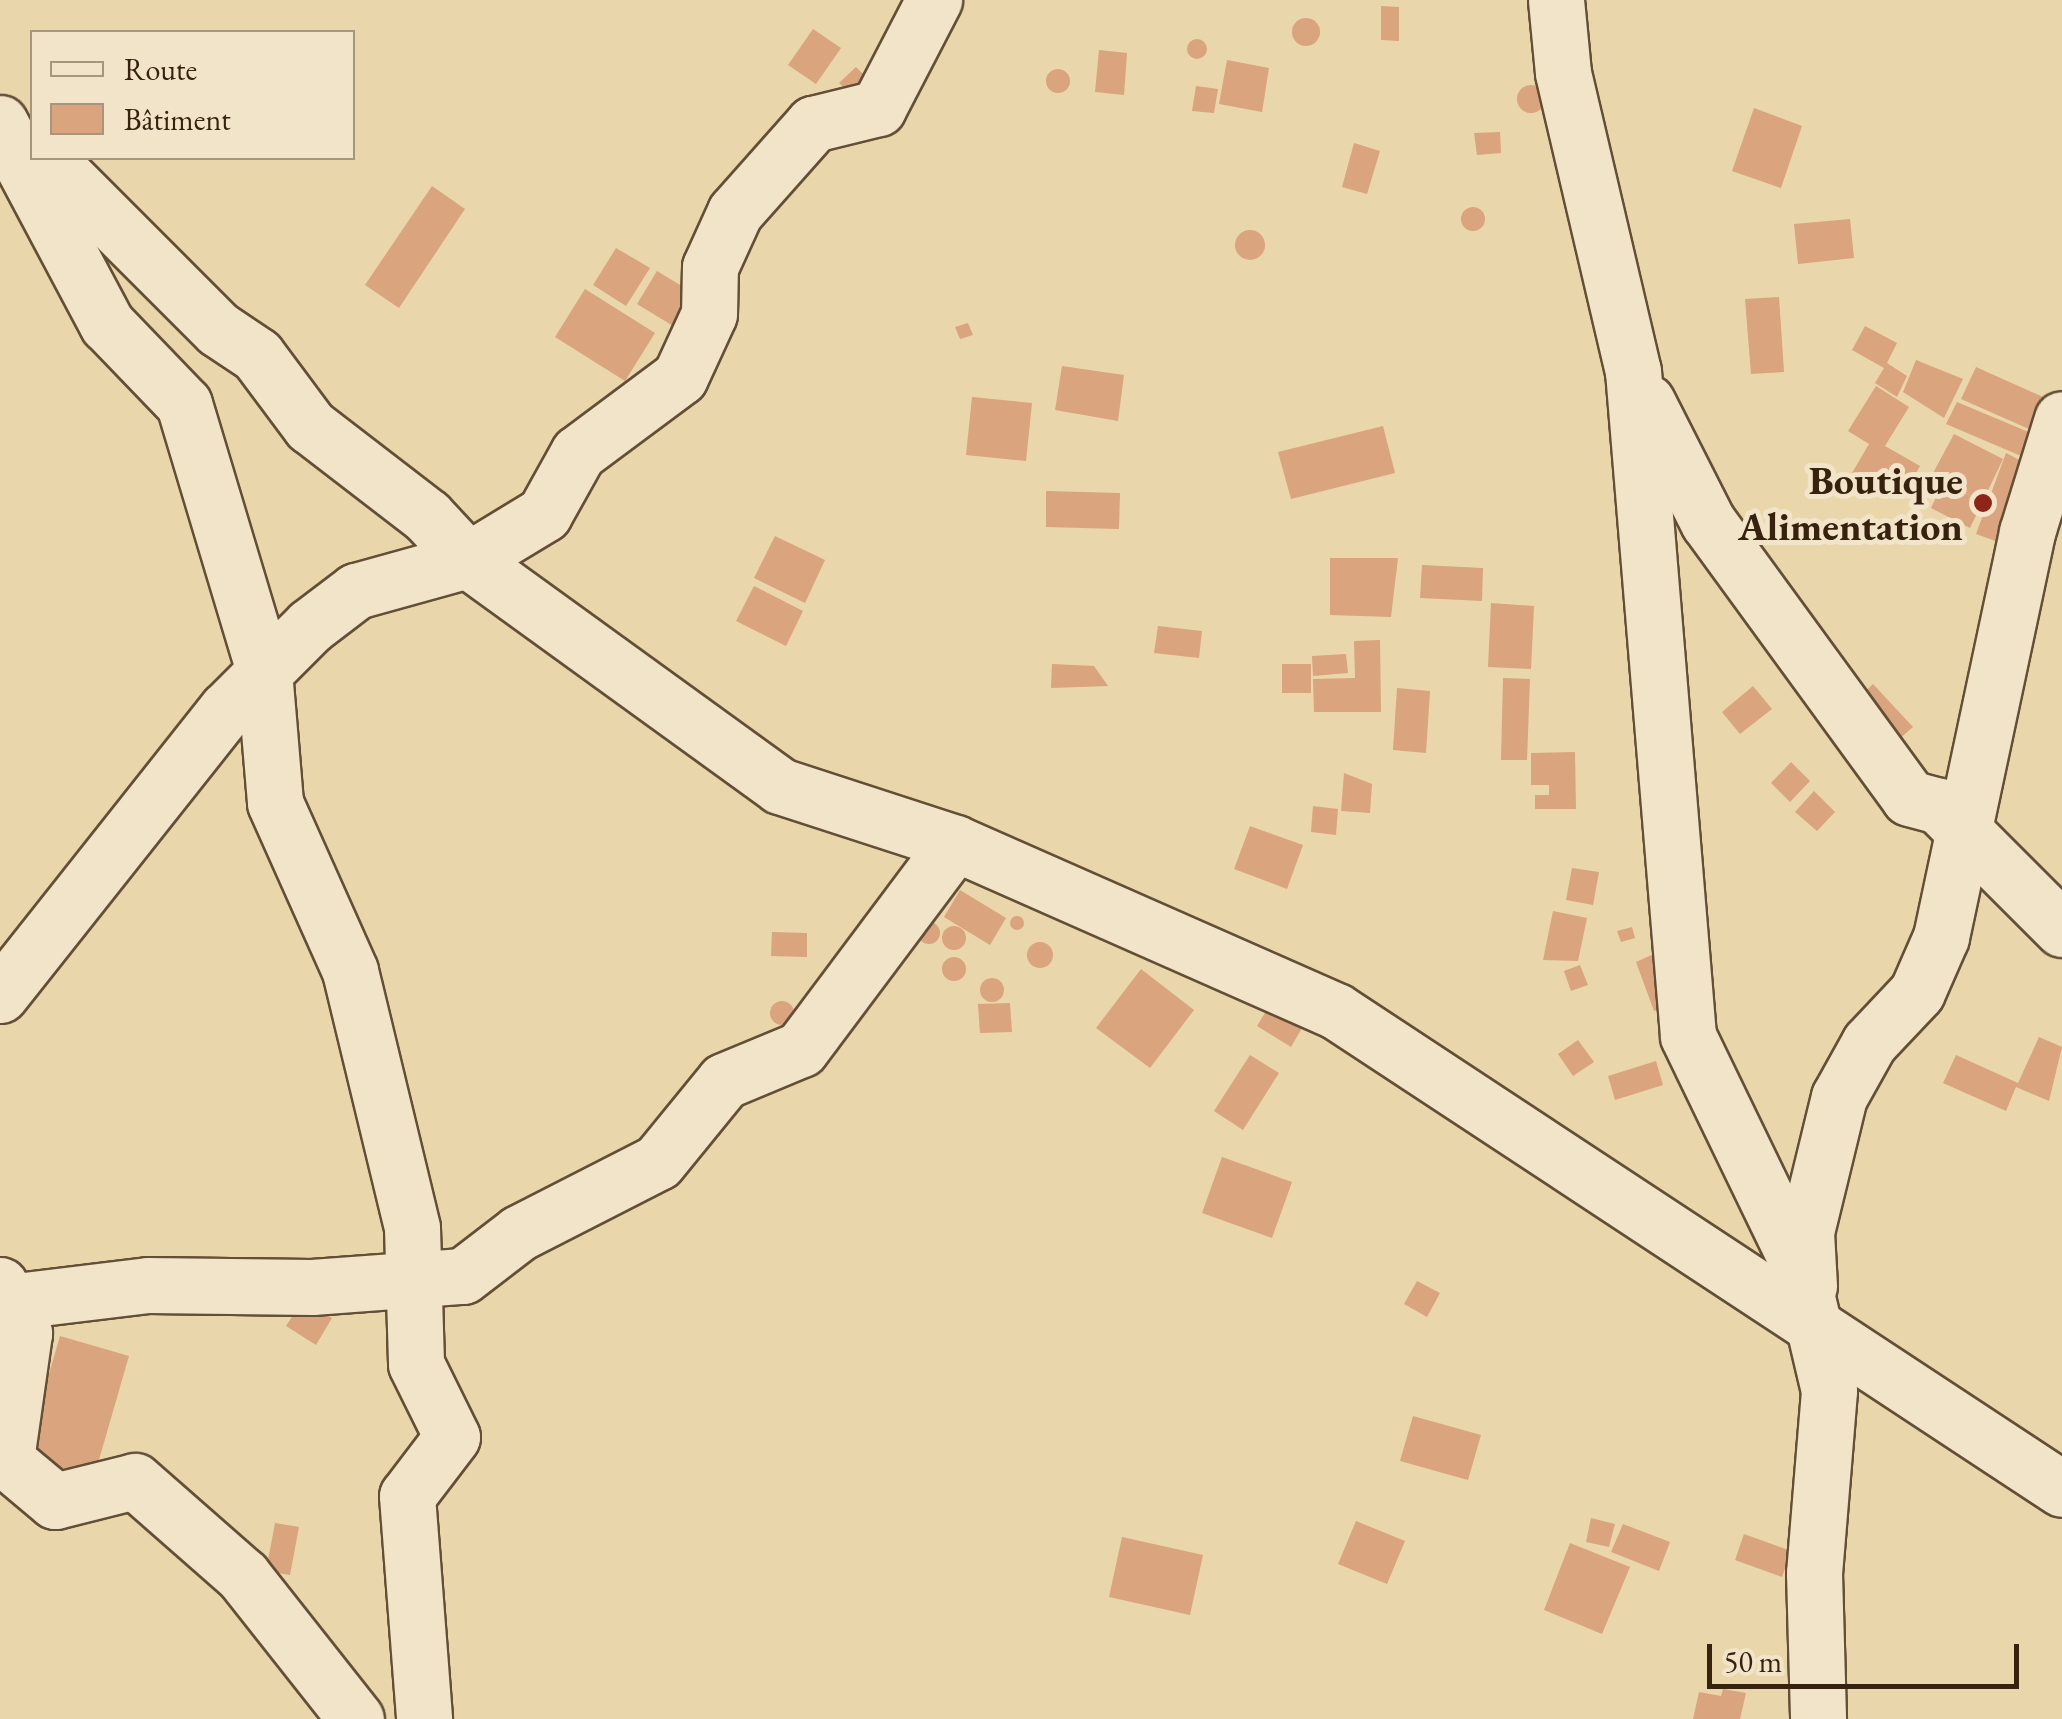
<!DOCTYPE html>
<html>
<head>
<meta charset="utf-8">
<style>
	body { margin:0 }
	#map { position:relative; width:2062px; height:1719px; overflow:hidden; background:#ead6ab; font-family:"EB Garamond",serif }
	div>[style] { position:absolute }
	.building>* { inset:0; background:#d9a47e }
	.round { border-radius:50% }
	.roads { filter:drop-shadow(2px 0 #634f36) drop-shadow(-2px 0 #634f36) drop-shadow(0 2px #634f36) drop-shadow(0 -2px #634f36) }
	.minor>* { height:55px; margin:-27.5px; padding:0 27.5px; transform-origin:27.5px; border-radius:27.5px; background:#f1e4c8 }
	.dots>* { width:28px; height:28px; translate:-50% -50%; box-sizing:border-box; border:5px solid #f1e4c8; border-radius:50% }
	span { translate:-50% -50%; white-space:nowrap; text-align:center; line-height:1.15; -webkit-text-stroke:10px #f1e4c8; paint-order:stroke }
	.poi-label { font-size:40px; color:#36220f; font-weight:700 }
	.right { translate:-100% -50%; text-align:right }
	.legend { position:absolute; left:30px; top:30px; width:325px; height:130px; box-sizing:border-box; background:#f1e4c8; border:2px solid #a6967e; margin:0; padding:12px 18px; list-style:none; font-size:30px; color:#36220f }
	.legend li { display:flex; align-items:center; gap:20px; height:50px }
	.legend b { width:50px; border:2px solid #a6967e }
	.scale { position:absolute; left:1707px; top:1644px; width:312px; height:45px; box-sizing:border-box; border:5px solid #36220f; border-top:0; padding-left:12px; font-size:30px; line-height:35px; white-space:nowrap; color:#36220f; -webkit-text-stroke:8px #f1e4c8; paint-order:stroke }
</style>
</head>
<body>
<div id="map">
	<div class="building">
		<div style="clip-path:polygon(1381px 6px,1399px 7px,1399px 41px,1381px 40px)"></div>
		<div class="round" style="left:1292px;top:18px;width:28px;height:28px"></div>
		<div style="clip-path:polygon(813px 29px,841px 48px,816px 84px,788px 65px)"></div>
		<div class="round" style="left:1187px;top:39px;width:20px;height:20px"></div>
		<div style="clip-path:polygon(1099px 50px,1127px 53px,1124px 95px,1095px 92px)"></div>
		<div style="clip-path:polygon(1227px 60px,1269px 68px,1262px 112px,1219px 104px)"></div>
		<div style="clip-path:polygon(856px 67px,876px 87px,859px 103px,839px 83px)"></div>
		<div class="round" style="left:1046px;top:69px;width:24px;height:24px"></div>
		<div class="round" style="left:1517px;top:85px;width:28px;height:28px"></div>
		<div style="clip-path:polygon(1196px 86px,1218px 89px,1214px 113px,1192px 111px)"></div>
		<div style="clip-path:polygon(1754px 108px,1802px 126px,1781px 188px,1732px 171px)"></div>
		<div style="clip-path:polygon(1500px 132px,1501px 153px,1477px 155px,1474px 133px)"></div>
		<div style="clip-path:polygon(1354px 143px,1380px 151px,1367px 194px,1342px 187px)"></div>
		<div style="clip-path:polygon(432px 186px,465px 209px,399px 308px,365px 285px)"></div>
		<div class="round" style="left:1461px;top:207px;width:24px;height:24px"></div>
		<div style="clip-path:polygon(1850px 219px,1854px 258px,1798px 264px,1794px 224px)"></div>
		<div class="round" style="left:1235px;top:230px;width:30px;height:30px"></div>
		<div style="clip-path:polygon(616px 248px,650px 268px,626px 306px,593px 285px)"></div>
		<div style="clip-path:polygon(657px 271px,703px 299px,683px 332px,637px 304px)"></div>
		<div style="clip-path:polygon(585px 289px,655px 333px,625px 381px,555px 337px)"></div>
		<div style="clip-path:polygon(1779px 297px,1784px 372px,1751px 374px,1745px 299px)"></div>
		<div style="clip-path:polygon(968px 323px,973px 335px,960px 339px,955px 327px)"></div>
		<div style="clip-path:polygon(1865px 326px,1897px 343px,1887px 363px,1907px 376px,1897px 397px,1875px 383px,1884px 368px,1852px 350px)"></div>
		<div style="clip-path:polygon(1916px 360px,1963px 379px,1944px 418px,1903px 392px)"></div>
		<div style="clip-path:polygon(1062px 366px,1124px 375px,1118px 421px,1055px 410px)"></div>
		<div style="clip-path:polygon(1976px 367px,2061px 405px,2047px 437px,1961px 399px)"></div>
		<div style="clip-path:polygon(1876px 386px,1909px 407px,1885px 446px,1920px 466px,1915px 475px,1931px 484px,1920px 503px,1852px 473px,1869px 444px,1848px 431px)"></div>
		<div style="clip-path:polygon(972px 397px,1032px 403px,1026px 461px,966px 455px)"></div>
		<div style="clip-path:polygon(1957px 402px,2031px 433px,2021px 456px,1946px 424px)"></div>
		<div style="clip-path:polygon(1383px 426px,1395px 473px,1291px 499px,1278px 452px)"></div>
		<div style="clip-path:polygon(1954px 434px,2003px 459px,1970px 528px,1931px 508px,1943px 483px,1973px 497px,1932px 475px)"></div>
		<div style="clip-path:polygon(2006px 453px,2029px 465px,2001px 543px,1976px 534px)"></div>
		<div style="clip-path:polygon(1046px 491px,1120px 493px,1119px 529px,1046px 527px)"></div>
		<div style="clip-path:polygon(775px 536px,825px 560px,805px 603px,754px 578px)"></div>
		<div style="clip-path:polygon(1330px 558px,1398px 558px,1391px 617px,1330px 615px)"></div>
		<div style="clip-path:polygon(1422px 565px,1483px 568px,1482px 601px,1420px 598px)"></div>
		<div style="clip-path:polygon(754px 586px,803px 611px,786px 646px,736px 621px)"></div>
		<div style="clip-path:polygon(1491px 603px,1534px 606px,1531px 669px,1488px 667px)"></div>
		<div style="clip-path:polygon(1158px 626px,1202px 631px,1199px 658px,1154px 653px)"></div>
		<div style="clip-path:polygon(1380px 640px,1381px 712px,1314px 712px,1313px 679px,1355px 678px,1354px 641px)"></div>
		<div style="clip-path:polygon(1346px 654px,1348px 673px,1313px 676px,1312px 656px)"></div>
		<div style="clip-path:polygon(1052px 664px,1094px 666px,1108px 686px,1051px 688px)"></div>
		<div style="clip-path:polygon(1282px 664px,1311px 664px,1311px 693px,1282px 693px)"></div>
		<div style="clip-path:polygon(1503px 678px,1530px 679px,1527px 760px,1501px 760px)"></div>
		<div style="clip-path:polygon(1873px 684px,1913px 727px,1889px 748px,1850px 706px)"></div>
		<div style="clip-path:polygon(1753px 686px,1772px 709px,1740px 734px,1722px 712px)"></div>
		<div style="clip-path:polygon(1397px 688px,1430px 691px,1426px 753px,1393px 750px)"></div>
		<div style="clip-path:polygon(1575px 752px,1576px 809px,1535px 809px,1535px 795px,1549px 795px,1549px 785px,1531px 785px,1531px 753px)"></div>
		<div style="clip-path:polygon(1791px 762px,1810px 781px,1790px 802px,1771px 783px)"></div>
		<div style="clip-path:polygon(1344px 773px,1372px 784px,1370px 813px,1341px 811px)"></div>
		<div style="clip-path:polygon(1814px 791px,1835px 812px,1817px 831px,1795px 812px)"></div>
		<div style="clip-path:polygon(1313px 806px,1338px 809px,1336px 835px,1311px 832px)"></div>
		<div style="clip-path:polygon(1250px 826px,1303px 845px,1287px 889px,1234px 869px)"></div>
		<div style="clip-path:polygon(1572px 868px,1599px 872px,1593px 905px,1566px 900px)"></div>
		<div style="clip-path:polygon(960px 890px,1006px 918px,990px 945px,944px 917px)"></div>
		<div style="clip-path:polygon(1553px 911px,1587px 918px,1578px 961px,1543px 960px)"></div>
		<div class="round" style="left:1010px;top:916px;width:14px;height:14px"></div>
		<div class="round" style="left:918px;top:922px;width:22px;height:22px"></div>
		<div class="round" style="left:942px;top:926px;width:24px;height:24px"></div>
		<div style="clip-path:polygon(1632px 927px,1635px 938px,1621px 942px,1617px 931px)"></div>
		<div style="clip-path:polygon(772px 932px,807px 933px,807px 957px,771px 956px)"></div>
		<div class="round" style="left:1027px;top:942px;width:26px;height:26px"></div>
		<div style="clip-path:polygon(1669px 947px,1682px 1001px,1654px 1011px,1636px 962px)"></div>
		<div class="round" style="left:942px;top:957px;width:24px;height:24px"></div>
		<div style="clip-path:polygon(1580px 965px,1588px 985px,1571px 991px,1564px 971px)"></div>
		<div style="clip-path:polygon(1141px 969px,1194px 1010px,1150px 1068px,1096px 1028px)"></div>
		<div class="round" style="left:980px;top:978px;width:24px;height:24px"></div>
		<div class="round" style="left:770px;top:1001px;width:24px;height:24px"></div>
		<div style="clip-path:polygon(1010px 1003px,1012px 1032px,980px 1033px,978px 1004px)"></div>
		<div style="clip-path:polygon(1268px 1008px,1302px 1028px,1291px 1047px,1257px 1026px)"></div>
		<div style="clip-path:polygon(2039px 1037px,2062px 1047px,2049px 1101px,2016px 1087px,2006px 1111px,1943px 1083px,1956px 1055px,2018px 1083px)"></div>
		<div style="clip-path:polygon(1578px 1040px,1594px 1062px,1573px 1076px,1558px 1054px)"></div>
		<div style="clip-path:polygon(1250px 1055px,1279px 1073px,1243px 1130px,1214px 1111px)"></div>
		<div style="clip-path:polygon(1656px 1061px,1663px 1085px,1615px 1100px,1608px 1076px)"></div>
		<div style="clip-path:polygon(1222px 1157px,1292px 1182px,1272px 1238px,1202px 1213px)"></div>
		<div style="clip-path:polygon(1417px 1281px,1440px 1293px,1427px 1317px,1404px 1304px)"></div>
		<div style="clip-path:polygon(303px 1300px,332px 1318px,316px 1345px,286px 1326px)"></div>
		<div style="clip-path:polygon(60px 1336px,129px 1356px,94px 1477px,25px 1457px)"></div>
		<div style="clip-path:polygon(1413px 1416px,1481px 1435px,1468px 1480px,1400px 1461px)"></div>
		<div style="clip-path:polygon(1591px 1518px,1615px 1524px,1609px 1547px,1586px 1542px)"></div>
		<div style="clip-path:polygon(1356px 1521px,1405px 1541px,1387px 1584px,1338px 1564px)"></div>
		<div style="clip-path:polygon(275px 1523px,299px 1527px,290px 1575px,266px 1571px)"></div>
		<div style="clip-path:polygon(1623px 1524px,1670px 1542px,1659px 1571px,1611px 1552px)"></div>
		<div style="clip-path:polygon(1744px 1534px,1791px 1551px,1782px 1577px,1735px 1560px)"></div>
		<div style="clip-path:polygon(1122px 1537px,1203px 1555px,1190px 1615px,1109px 1597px)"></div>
		<div style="clip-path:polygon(1570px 1543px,1630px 1567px,1602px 1634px,1544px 1610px)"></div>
		<div style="clip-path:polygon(1723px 1689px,1746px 1693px,1740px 1719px,1693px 1719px,1699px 1692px,1721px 1696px)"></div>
	</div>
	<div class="roads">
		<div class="minor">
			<div style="left:1556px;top:0;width:73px;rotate:84.5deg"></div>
			<div style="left:1563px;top:73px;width:306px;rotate:76.8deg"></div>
			<div style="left:1633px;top:371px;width:667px;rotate:85.27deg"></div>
			<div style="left:1688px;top:1036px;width:258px;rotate:64.2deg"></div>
			<div style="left:1800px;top:1268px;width:126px;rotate:76.7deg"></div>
			<div style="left:1829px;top:1391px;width:183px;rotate:94.7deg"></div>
			<div style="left:1814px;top:1573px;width:146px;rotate:88.4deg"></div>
			<div style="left:0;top:123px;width:228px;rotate:62deg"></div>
			<div style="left:107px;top:324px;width:111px;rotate:46.1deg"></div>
			<div style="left:184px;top:404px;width:279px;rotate:73.3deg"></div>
			<div style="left:264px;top:671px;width:132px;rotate:85.2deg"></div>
			<div style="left:275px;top:803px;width:184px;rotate:65.9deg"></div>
			<div style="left:350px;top:971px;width:264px;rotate:76.4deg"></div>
			<div style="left:412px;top:1228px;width:136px;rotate:88.3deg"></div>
			<div style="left:416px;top:1364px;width:81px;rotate:63.7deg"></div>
			<div style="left:452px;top:1437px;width:74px;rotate:127.3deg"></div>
			<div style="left:407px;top:1496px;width:224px;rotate:85.6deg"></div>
			<div style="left:47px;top:158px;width:242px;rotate:45deg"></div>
			<div style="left:218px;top:329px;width:47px;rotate:33.7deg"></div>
			<div style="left:257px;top:355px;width:89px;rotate:53.3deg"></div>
			<div style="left:310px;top:426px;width:148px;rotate:37.6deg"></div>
			<div style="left:427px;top:516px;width:60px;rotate:47deg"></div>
			<div style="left:468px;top:560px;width:385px;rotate:35.9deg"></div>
			<div style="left:780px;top:786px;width:184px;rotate:18deg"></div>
			<div style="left:955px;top:843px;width:416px;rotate:23.8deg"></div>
			<div style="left:1336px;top:1011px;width:869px;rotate:33.36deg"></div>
			<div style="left:1647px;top:402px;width:135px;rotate:63.1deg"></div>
			<div style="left:1708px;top:522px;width:341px;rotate:53.9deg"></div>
			<div style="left:1909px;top:798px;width:31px;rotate:15deg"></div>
			<div style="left:1939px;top:806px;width:174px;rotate:45deg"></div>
			<div style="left:0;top:995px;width:365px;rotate:-51.6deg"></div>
			<div style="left:227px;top:709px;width:117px;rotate:-45deg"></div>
			<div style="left:310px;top:626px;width:58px;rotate:-37.3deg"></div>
			<div style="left:356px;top:591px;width:116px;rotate:-15.5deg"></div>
			<div style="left:468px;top:560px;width:89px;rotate:-31.2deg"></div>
			<div style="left:544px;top:514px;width:70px;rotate:-60.9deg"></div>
			<div style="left:578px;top:453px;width:127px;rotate:-36.7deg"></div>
			<div style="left:680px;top:377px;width:69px;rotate:-65.3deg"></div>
			<div style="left:709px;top:314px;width:47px;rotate:-88.8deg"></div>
			<div style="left:710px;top:267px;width:60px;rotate:-65.6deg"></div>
			<div style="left:735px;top:212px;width:118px;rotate:-48.4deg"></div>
			<div style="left:813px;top:124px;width:67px;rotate:-13.8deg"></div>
			<div style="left:878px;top:108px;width:122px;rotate:-62.6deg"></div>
			<div style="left:0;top:1285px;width:54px;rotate:63.4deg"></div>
			<div style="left:24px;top:1333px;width:128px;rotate:98.1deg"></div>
			<div style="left:6px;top:1460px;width:64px;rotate:39.9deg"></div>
			<div style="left:55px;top:1501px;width:82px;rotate:-14deg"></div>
			<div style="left:135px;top:1481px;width:144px;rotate:41.3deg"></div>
			<div style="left:243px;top:1576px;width:182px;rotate:51.7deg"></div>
			<div style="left:1809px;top:1286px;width:54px;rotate:-93.2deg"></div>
			<div style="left:1806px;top:1232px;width:139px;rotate:-76.3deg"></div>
			<div style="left:1839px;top:1097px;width:62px;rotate:-60.9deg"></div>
			<div style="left:1869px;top:1043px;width:70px;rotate:-46.7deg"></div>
			<div style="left:1917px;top:992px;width:60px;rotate:-66.4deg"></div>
			<div style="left:1941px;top:937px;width:414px;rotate:-78deg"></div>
			<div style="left:2027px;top:532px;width:118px;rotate:-72.8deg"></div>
			<div style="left:8px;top:1302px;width:141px;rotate:-6.9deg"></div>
			<div style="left:148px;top:1285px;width:164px;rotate:0.7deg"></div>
			<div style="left:312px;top:1287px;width:151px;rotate:-4.2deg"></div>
			<div style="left:463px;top:1276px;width:71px;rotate:-37.5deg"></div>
			<div style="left:519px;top:1233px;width:156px;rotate:-27.1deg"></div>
			<div style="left:658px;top:1162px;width:104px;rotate:-50.8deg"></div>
			<div style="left:724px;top:1081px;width:83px;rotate:-22.6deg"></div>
			<div style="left:801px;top:1049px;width:257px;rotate:-53.2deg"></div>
		</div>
	</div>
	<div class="dots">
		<div style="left:1983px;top:503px;background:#8f2418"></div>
	</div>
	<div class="poi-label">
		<span class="right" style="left:1963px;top:503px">Boutique<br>Alimentation</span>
	</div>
	<ul class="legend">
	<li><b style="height:12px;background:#f1e4c8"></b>Route</li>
	<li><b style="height:28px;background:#d9a47e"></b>Bâtiment</li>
	</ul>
	<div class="scale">50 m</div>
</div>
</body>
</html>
